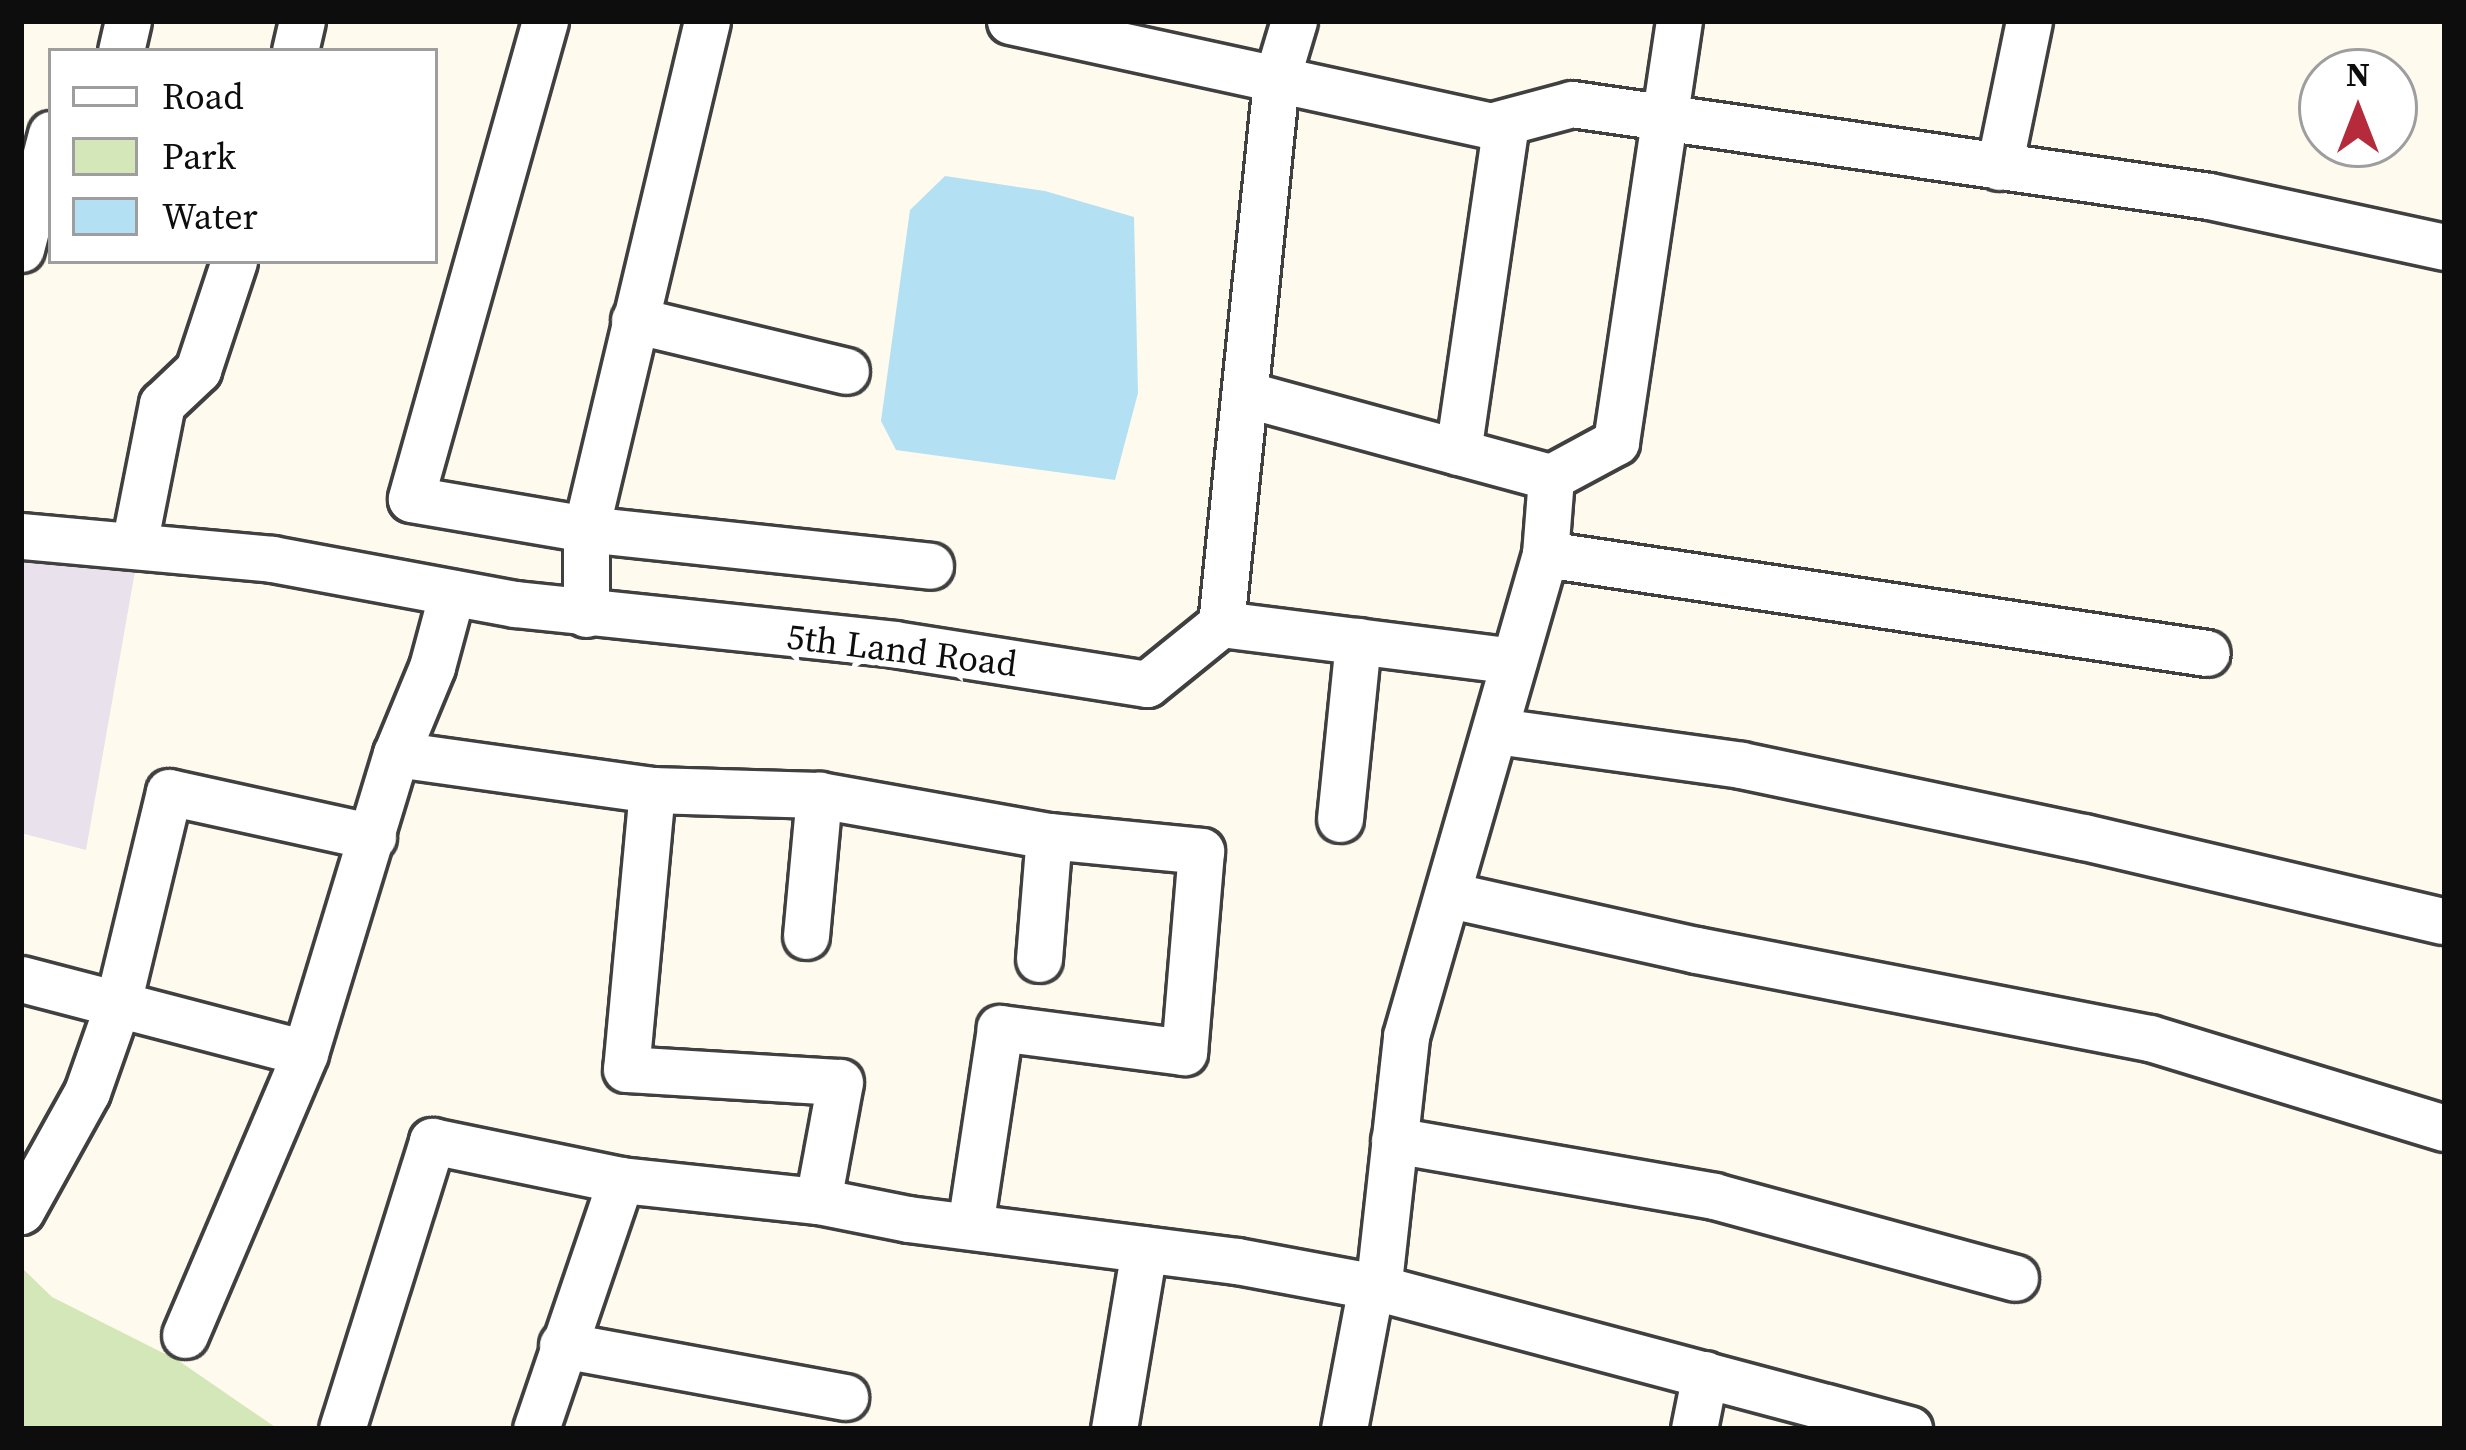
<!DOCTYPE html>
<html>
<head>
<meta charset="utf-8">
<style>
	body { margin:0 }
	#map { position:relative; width:2466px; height:1450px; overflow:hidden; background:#fefaed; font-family:"Source Serif 4",serif }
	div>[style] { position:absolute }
	.industrial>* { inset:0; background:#e9e1eb }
	.green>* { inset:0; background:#d4e7b8 }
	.water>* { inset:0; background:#b4e0f3 }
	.roads { filter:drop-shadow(3px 0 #404040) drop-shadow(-3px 0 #404040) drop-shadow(0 3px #404040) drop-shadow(0 -3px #404040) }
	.street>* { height:45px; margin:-22.5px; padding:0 22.5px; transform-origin:22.5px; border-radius:22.5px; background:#fff }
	span { translate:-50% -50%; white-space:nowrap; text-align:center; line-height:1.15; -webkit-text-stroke:12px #fff; paint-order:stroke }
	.street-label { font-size:36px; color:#0d0d0d }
	.frame { position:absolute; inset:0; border:24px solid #0d0d0d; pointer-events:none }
	.legend { position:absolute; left:48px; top:48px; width:390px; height:216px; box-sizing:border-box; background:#fff; border:3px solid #9e9e9e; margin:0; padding:15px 21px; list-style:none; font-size:36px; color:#0d0d0d }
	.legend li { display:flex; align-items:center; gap:24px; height:60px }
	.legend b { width:60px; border:3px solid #9e9e9e }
	.north { position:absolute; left:2298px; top:48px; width:120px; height:120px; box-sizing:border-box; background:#fff; border:3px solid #9e9e9e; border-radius:50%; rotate:0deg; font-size:33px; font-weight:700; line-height:48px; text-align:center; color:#0d0d0d }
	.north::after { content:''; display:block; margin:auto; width:42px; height:54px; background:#b62b3c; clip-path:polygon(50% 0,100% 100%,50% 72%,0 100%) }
</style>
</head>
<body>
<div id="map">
	<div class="industrial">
		<div style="clip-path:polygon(21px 548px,138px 554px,86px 850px,21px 833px)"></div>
	</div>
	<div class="green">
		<div style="clip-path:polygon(21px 1267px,52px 1297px,179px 1361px,278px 1429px,21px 1429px)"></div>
	</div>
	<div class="water">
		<div style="clip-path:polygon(945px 176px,1045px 191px,1134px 217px,1138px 393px,1115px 480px,896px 450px,881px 421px,910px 210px)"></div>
	</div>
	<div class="roads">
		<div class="street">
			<div style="left:545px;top:21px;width:496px;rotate:105.7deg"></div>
			<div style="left:411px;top:499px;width:178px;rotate:9.7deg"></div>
			<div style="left:586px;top:529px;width:346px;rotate:6.1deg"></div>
			<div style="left:1010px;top:21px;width:491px;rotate:12.3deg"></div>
			<div style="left:1490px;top:126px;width:85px;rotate:-15deg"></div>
			<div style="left:1572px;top:104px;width:644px;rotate:8.22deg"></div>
			<div style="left:2209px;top:196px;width:241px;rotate:12.2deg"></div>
			<div style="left:121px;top:51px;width:31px;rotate:-77deg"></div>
			<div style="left:295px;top:51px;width:31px;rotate:-77deg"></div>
			<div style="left:1999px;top:167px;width:149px;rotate:-78.4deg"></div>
			<div style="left:21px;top:249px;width:119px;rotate:-75.4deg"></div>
			<div style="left:634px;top:320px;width:218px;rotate:13.5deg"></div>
			<div style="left:1245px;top:394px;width:317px;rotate:15.2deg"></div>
			<div style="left:1551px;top:477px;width:74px;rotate:-28.3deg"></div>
			<div style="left:1616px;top:442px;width:426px;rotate:-81.5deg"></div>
			<div style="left:1458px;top:452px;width:333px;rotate:-81.7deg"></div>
			<div style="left:21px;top:536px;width:252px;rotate:5.2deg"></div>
			<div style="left:272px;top:559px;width:247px;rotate:10.5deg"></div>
			<div style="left:515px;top:604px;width:381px;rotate:6deg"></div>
			<div style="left:894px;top:644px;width:256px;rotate:9deg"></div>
			<div style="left:1147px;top:684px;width:95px;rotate:-39deg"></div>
			<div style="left:1221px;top:624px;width:546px;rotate:-84.22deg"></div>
			<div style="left:1276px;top:81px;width:63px;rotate:-73.3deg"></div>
			<div style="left:134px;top:545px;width:144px;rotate:-78.8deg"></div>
			<div style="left:162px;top:404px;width:50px;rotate:-43.4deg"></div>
			<div style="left:198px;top:370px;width:115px;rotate:-71.7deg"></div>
			<div style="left:1545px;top:554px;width:669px;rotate:8.51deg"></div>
			<div style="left:586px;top:614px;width:85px;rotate:-90deg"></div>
			<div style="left:586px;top:529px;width:522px;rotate:-76.6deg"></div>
			<div style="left:1221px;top:624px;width:295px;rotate:7.2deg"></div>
			<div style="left:1497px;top:731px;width:246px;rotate:7.9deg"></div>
			<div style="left:1741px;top:765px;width:350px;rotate:11.9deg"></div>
			<div style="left:2084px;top:837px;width:368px;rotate:13.2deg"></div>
			<div style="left:396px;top:754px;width:259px;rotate:8deg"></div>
			<div style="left:652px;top:790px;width:167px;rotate:1.7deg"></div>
			<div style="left:819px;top:795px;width:234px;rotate:10.1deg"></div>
			<div style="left:1049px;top:836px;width:153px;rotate:5.6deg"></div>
			<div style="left:1201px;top:851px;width:202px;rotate:94.8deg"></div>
			<div style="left:1184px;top:1052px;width:186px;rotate:-172.6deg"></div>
			<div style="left:1000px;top:1028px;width:200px;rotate:98.6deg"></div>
			<div style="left:652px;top:790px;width:280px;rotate:95.3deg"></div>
			<div style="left:626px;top:1069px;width:214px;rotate:3.5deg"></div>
			<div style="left:840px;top:1082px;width:121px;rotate:100.5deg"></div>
			<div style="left:1340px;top:819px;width:179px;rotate:-84.2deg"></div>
			<div style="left:1450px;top:895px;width:252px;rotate:12.6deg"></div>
			<div style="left:1696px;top:950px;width:462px;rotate:11deg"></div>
			<div style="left:2150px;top:1038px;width:308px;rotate:17deg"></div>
			<div style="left:806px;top:936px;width:142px;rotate:-84.7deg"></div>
			<div style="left:1039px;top:959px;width:123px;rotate:-85.4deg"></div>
			<div style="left:21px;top:979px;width:293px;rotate:14.6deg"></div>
			<div style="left:1394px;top:1140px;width:325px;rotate:9.9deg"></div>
			<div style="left:1714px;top:1196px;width:312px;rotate:15.2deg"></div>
			<div style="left:21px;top:1211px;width:136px;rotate:-61deg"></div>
			<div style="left:87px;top:1092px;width:90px;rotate:-70.6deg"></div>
			<div style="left:117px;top:1007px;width:221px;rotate:-76.4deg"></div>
			<div style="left:169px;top:792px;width:209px;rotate:12.4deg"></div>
			<div style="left:185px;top:1335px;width:306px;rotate:-66.9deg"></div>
			<div style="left:305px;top:1053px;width:313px;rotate:-73.1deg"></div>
			<div style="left:396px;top:754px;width:94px;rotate:-67.5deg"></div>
			<div style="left:432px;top:667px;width:77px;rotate:-74.9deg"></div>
			<div style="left:562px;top:1345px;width:288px;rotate:10.4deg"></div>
			<div style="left:342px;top:1429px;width:302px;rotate:-72.6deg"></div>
			<div style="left:432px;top:1141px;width:193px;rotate:11.7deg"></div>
			<div style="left:621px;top:1180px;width:198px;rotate:6.1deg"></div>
			<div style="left:818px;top:1201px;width:92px;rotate:11.3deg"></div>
			<div style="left:908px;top:1219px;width:332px;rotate:7.3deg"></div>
			<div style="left:1237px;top:1261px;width:136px;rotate:10.6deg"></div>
			<div style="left:1371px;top:1286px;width:557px;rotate:14.89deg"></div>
			<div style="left:536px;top:1429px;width:263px;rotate:-71.2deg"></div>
			<div style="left:1114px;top:1429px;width:182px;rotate:-80.5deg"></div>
			<div style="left:1344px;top:1429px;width:146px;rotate:-79.3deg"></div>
			<div style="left:1371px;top:1286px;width:16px;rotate:-55deg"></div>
			<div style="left:1380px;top:1273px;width:238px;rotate:-83.7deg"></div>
			<div style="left:1406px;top:1036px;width:502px;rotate:-73.91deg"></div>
			<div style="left:1545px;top:554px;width:77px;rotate:-85.5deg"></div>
			<div style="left:1694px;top:1429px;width:56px;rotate:-78.7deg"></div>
		</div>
	</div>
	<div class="street-label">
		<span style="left:902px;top:650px;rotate:7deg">5th Land Road</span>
	</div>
	<div class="frame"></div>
	<ul class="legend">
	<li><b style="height:15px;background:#fff"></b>Road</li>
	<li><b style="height:33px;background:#d4e7b8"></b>Park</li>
	<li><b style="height:33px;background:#b4e0f3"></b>Water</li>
	</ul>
	<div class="north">N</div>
</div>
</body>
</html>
